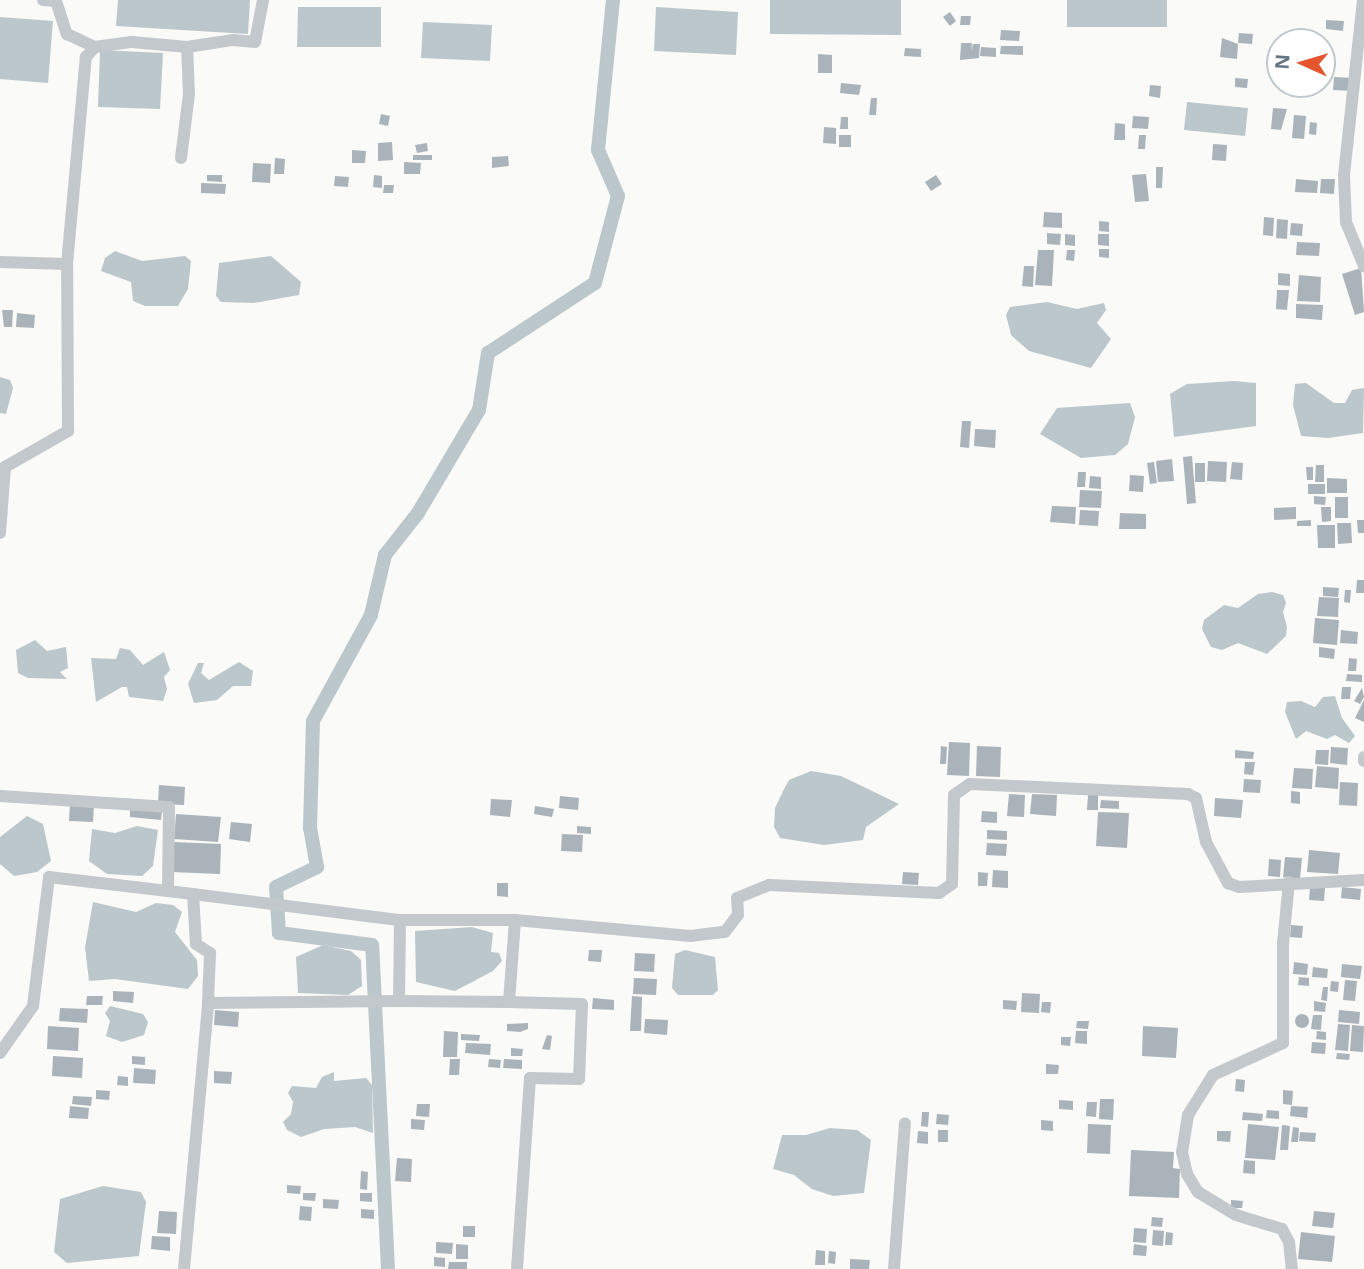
<!DOCTYPE html>
<html>
<head>
<meta charset="utf-8">
<style>
	body { margin:0 }
	#map { position:relative; width:1364px; height:1269px; overflow:hidden; background:#fafaf8; font-family:"Noto Sans",sans-serif }
	div>[style] { position:absolute }
	.water>* { inset:0; background:#bbc7cb }
	.canal>* { height:14px; margin:-7px; padding:0 7px; transform-origin:7px; border-radius:7px; background:#bbc7cb }
	.building>* { inset:0; background:#aab3b9 }
	.round { border-radius:50% }
	.street>* { height:12px; margin:-6px; padding:0 6px; transform-origin:6px; border-radius:6px; background:#c3c8cc }
	span { translate:-50% -50%; white-space:nowrap; text-align:center; line-height:1.15; -webkit-text-stroke:7px #fff; paint-order:stroke }
	.north { position:absolute; left:1266px; top:28px; width:70px; height:70px; box-sizing:border-box; background:#fff; border:2px solid #c1c8cd; border-radius:50%; rotate:274deg; font-size:19px; font-weight:700; line-height:28px; text-align:center; color:#657683 }
	.north::after { content:''; display:block; margin:auto; width:24px; height:32px; background:#e4572e; clip-path:polygon(50% 0,100% 100%,50% 72%,0 100%) }
</style>
</head>
<body>
<div id="map">
	<div class="water">
		<div style="clip-path:polygon(118px 0,250px 0,248px 34px,116px 26px)"></div>
		<div style="clip-path:polygon(770px 0,901px 0,901px 35px,770px 34px)"></div>
		<div style="clip-path:polygon(1067px 0,1167px 0,1167px 27px,1067px 27px)"></div>
		<div style="clip-path:polygon(298px 7px,381px 7px,381px 47px,297px 47px)"></div>
		<div style="clip-path:polygon(656px 7px,738px 12px,736px 55px,654px 51px)"></div>
		<div style="clip-path:polygon(0 17px,53px 21px,48px 83px,0 79px)"></div>
		<div style="clip-path:polygon(423px 22px,492px 25px,490px 61px,421px 58px)"></div>
		<div style="clip-path:polygon(100px 50px,163px 53px,160px 109px,98px 107px)"></div>
		<div style="clip-path:polygon(1187px 102px,1248px 108px,1245px 136px,1184px 130px)"></div>
		<div style="clip-path:polygon(115px 251px,142px 261px,185px 256px,191px 261px,188px 289px,178px 306px,145px 306px,133px 301px,131px 282px,101px 271px,105px 258px)"></div>
		<div style="clip-path:polygon(271px 256px,301px 282px,299px 295px,254px 303px,221px 302px,216px 296px,219px 263px)"></div>
		<div style="clip-path:polygon(1047px 302px,1077px 309px,1104px 303px,1106px 310px,1097px 323px,1111px 339px,1091px 368px,1029px 351px,1011px 335px,1006px 315px,1010px 307px)"></div>
		<div style="clip-path:polygon(0 377px,10px 380px,13px 388px,6px 414px,0 413px)"></div>
		<div style="clip-path:polygon(1234px 381px,1256px 383px,1256px 426px,1174px 437px,1170px 394px,1187px 384px)"></div>
		<div style="clip-path:polygon(1306px 383px,1334px 403px,1345px 403px,1352px 390px,1364px 388px,1363px 433px,1328px 438px,1301px 436px,1293px 405px,1295px 384px)"></div>
		<div style="clip-path:polygon(1130px 403px,1135px 417px,1128px 444px,1115px 455px,1081px 458px,1040px 434px,1057px 408px)"></div>
		<div style="clip-path:polygon(1272px 592px,1283px 595px,1286px 603px,1283px 612px,1287px 627px,1286px 636px,1267px 654px,1238px 643px,1222px 650px,1211px 647px,1202px 629px,1204px 620px,1224px 605px,1238px 608px,1258px 594px)"></div>
		<div style="clip-path:polygon(35px 640px,47px 651px,66px 647px,68px 668px,60px 672px,67px 679px,28px 678px,18px 673px,16px 650px)"></div>
		<div style="clip-path:polygon(120px 648px,130px 650px,143px 665px,164px 652px,170px 670px,164px 677px,167px 689px,163px 701px,129px 697px,127px 687px,122px 687px,96px 702px,91px 658px,116px 659px)"></div>
		<div style="clip-path:polygon(198px 663px,204px 663px,201px 673px,209px 680px,239px 662px,253px 671px,251px 686px,233px 686px,217px 700px,194px 703px,188px 684px)"></div>
		<div style="clip-path:polygon(1335px 696px,1342px 718px,1355px 736px,1349px 743px,1335px 735px,1327px 739px,1306px 731px,1296px 739px,1285px 712px,1287px 702px,1301px 701px,1315px 707px,1323px 697px)"></div>
		<div style="clip-path:polygon(811px 771px,841px 776px,899px 804px,866px 827px,863px 840px,824px 845px,780px 838px,774px 827px,775px 808px,784px 789px,789px 780px)"></div>
		<div style="clip-path:polygon(27px 816px,43px 824px,51px 861px,37px 872px,14px 876px,0 864px,0 837px)"></div>
		<div style="clip-path:polygon(137px 826px,158px 830px,153px 866px,142px 876px,107px 874px,89px 861px,92px 829px,115px 833px)"></div>
		<div style="clip-path:polygon(93px 902px,136px 912px,156px 903px,173px 905px,182px 912px,175px 932px,197px 960px,198px 976px,188px 989px,115px 979px,89px 981px,85px 947px)"></div>
		<div style="clip-path:polygon(472px 927px,493px 933px,491px 952px,499px 953px,502px 961px,493px 971px,455px 991px,416px 982px,415px 931px)"></div>
		<div style="clip-path:polygon(323px 945px,351px 951px,361px 960px,362px 986px,348px 995px,298px 993px,296px 957px)"></div>
		<div style="clip-path:polygon(685px 950px,715px 957px,718px 990px,713px 995px,678px 995px,672px 988px,675px 954px)"></div>
		<div style="clip-path:polygon(110px 1006px,143px 1014px,148px 1022px,144px 1035px,122px 1042px,106px 1036px,110px 1021px,105px 1013px)"></div>
		<div style="clip-path:polygon(334px 1072px,334px 1081px,366px 1078px,372px 1085px,373px 1133px,355px 1127px,324px 1129px,301px 1137px,287px 1130px,283px 1122px,291px 1114px,293px 1102px,288px 1093px,292px 1086px,316px 1088px,322px 1077px)"></div>
		<div style="clip-path:polygon(830px 1128px,857px 1130px,871px 1140px,864px 1193px,833px 1196px,812px 1189px,794px 1175px,773px 1169px,782px 1135px,806px 1135px)"></div>
		<div style="clip-path:polygon(103px 1186px,141px 1192px,146px 1202px,139px 1256px,67px 1263px,54px 1252px,60px 1199px)"></div>
	</div>
	<div class="canal">
		<div style="left:388px;top:1269px;width:324px;rotate:-92.8deg"></div>
		<div style="left:372px;top:945px;width:94px;rotate:-172.6deg"></div>
		<div style="left:279px;top:933px;width:46px;rotate:-93.7deg"></div>
		<div style="left:276px;top:887px;width:46px;rotate:-26deg"></div>
		<div style="left:317px;top:867px;width:40px;rotate:-100deg"></div>
		<div style="left:310px;top:828px;width:107px;rotate:-88.4deg"></div>
		<div style="left:313px;top:721px;width:121px;rotate:-61.3deg"></div>
		<div style="left:371px;top:615px;width:62px;rotate:-76.9deg"></div>
		<div style="left:385px;top:555px;width:53px;rotate:-51.8deg"></div>
		<div style="left:418px;top:513px;width:120px;rotate:-59.4deg"></div>
		<div style="left:479px;top:410px;width:58px;rotate:-81deg"></div>
		<div style="left:488px;top:353px;width:128px;rotate:-33.2deg"></div>
		<div style="left:595px;top:283px;width:90px;rotate:-75.2deg"></div>
		<div style="left:618px;top:196px;width:50px;rotate:-113.5deg"></div>
		<div style="left:598px;top:150px;width:151px;rotate:-84.3deg"></div>
	</div>
	<div class="building">
		<div style="clip-path:polygon(950px 12px,956px 21px,950px 26px,943px 17px)"></div>
		<div style="clip-path:polygon(961px 16px,971px 16px,970px 25px,960px 25px)"></div>
		<div style="clip-path:polygon(1326px 20px,1344px 21px,1343px 31px,1326px 29px)"></div>
		<div style="clip-path:polygon(1001px 30px,1020px 31px,1019px 41px,1000px 40px)"></div>
		<div style="clip-path:polygon(1239px 33px,1253px 34px,1252px 44px,1238px 43px)"></div>
		<div style="clip-path:polygon(1222px 38px,1238px 44px,1237px 59px,1220px 57px)"></div>
		<div style="clip-path:polygon(961px 43px,972px 43px,971px 51px,973px 44px,980px 44px,979px 58px,960px 60px)"></div>
		<div style="clip-path:polygon(1001px 46px,1023px 46px,1023px 55px,1000px 54px)"></div>
		<div style="clip-path:polygon(981px 47px,996px 48px,996px 57px,980px 56px)"></div>
		<div style="clip-path:polygon(905px 48px,921px 49px,921px 57px,904px 56px)"></div>
		<div style="clip-path:polygon(818px 54px,832px 55px,832px 73px,818px 73px)"></div>
		<div style="clip-path:polygon(1334px 77px,1353px 78px,1352px 91px,1333px 90px)"></div>
		<div style="clip-path:polygon(1235px 78px,1248px 79px,1247px 88px,1235px 87px)"></div>
		<div style="clip-path:polygon(841px 83px,861px 85px,859px 95px,840px 93px)"></div>
		<div style="clip-path:polygon(1150px 85px,1161px 86px,1160px 98px,1149px 96px)"></div>
		<div style="clip-path:polygon(871px 98px,877px 98px,876px 115px,869px 115px)"></div>
		<div style="clip-path:polygon(1273px 108px,1287px 109px,1281px 130px,1271px 129px)"></div>
		<div style="clip-path:polygon(381px 114px,390px 116px,388px 126px,379px 124px)"></div>
		<div style="clip-path:polygon(1294px 115px,1306px 116px,1304px 139px,1292px 138px)"></div>
		<div style="clip-path:polygon(1133px 116px,1149px 117px,1148px 129px,1132px 128px)"></div>
		<div style="clip-path:polygon(841px 117px,848px 117px,848px 129px,840px 129px)"></div>
		<div style="clip-path:polygon(1310px 122px,1317px 123px,1316px 135px,1309px 134px)"></div>
		<div style="clip-path:polygon(1115px 123px,1125px 124px,1125px 140px,1114px 140px)"></div>
		<div style="clip-path:polygon(824px 127px,836px 128px,836px 144px,823px 143px)"></div>
		<div style="clip-path:polygon(839px 135px,851px 135px,851px 147px,839px 147px)"></div>
		<div style="clip-path:polygon(1139px 135px,1146px 135px,1145px 149px,1138px 149px)"></div>
		<div style="clip-path:polygon(392px 142px,393px 160px,378px 161px,378px 143px)"></div>
		<div style="clip-path:polygon(427px 143px,428px 151px,417px 153px,415px 145px)"></div>
		<div style="clip-path:polygon(1213px 144px,1227px 145px,1226px 161px,1212px 160px)"></div>
		<div style="clip-path:polygon(352px 150px,366px 151px,365px 163px,352px 163px)"></div>
		<div style="clip-path:polygon(413px 155px,432px 155px,432px 160px,413px 160px)"></div>
		<div style="clip-path:polygon(508px 156px,509px 166px,492px 168px,492px 157px)"></div>
		<div style="clip-path:polygon(275px 158px,285px 159px,284px 174px,274px 174px)"></div>
		<div style="clip-path:polygon(404px 162px,421px 163px,420px 174px,404px 174px)"></div>
		<div style="clip-path:polygon(253px 163px,271px 164px,270px 183px,252px 182px)"></div>
		<div style="clip-path:polygon(1156px 167px,1163px 167px,1162px 188px,1156px 188px)"></div>
		<div style="clip-path:polygon(1146px 174px,1149px 201px,1135px 202px,1132px 175px)"></div>
		<div style="clip-path:polygon(207px 175px,222px 175px,222px 182px,207px 181px)"></div>
		<div style="clip-path:polygon(374px 175px,382px 176px,382px 188px,373px 187px)"></div>
		<div style="clip-path:polygon(936px 175px,942px 184px,931px 191px,925px 182px)"></div>
		<div style="clip-path:polygon(335px 176px,349px 177px,348px 187px,334px 186px)"></div>
		<div style="clip-path:polygon(1296px 179px,1318px 181px,1317px 193px,1295px 192px)"></div>
		<div style="clip-path:polygon(1321px 179px,1335px 179px,1334px 194px,1320px 193px)"></div>
		<div style="clip-path:polygon(201px 183px,226px 184px,225px 194px,201px 193px)"></div>
		<div style="clip-path:polygon(384px 185px,394px 185px,393px 193px,383px 193px)"></div>
		<div style="clip-path:polygon(1044px 212px,1062px 213px,1062px 228px,1043px 227px)"></div>
		<div style="clip-path:polygon(1264px 217px,1274px 218px,1273px 236px,1263px 235px)"></div>
		<div style="clip-path:polygon(1277px 219px,1288px 220px,1287px 239px,1276px 238px)"></div>
		<div style="clip-path:polygon(1099px 221px,1109px 222px,1109px 232px,1099px 231px)"></div>
		<div style="clip-path:polygon(1291px 223px,1303px 224px,1302px 236px,1290px 235px)"></div>
		<div style="clip-path:polygon(1047px 233px,1061px 234px,1060px 245px,1047px 244px)"></div>
		<div style="clip-path:polygon(1065px 234px,1075px 235px,1075px 246px,1065px 245px)"></div>
		<div style="clip-path:polygon(1098px 234px,1109px 234px,1109px 246px,1098px 245px)"></div>
		<div style="clip-path:polygon(1297px 242px,1320px 243px,1319px 256px,1296px 255px)"></div>
		<div style="clip-path:polygon(1099px 249px,1109px 249px,1109px 258px,1099px 257px)"></div>
		<div style="clip-path:polygon(1038px 250px,1054px 250px,1052px 286px,1035px 285px)"></div>
		<div style="clip-path:polygon(1067px 250px,1075px 250px,1074px 261px,1066px 260px)"></div>
		<div style="clip-path:polygon(1024px 266px,1034px 266px,1033px 287px,1022px 286px)"></div>
		<div style="clip-path:polygon(1361px 268px,1364px 312px,1355px 315px,1342px 274px)"></div>
		<div style="clip-path:polygon(1278px 273px,1290px 274px,1290px 286px,1278px 285px)"></div>
		<div style="clip-path:polygon(1299px 275px,1321px 277px,1320px 302px,1297px 301px)"></div>
		<div style="clip-path:polygon(1277px 290px,1289px 290px,1287px 310px,1276px 309px)"></div>
		<div style="clip-path:polygon(1296px 304px,1323px 305px,1322px 320px,1296px 318px)"></div>
		<div style="clip-path:polygon(2px 310px,13px 310px,12px 327px,4px 327px)"></div>
		<div style="clip-path:polygon(17px 313px,35px 315px,34px 328px,16px 327px)"></div>
		<div style="clip-path:polygon(962px 421px,971px 421px,969px 448px,960px 447px)"></div>
		<div style="clip-path:polygon(975px 429px,996px 430px,995px 448px,974px 446px)"></div>
		<div style="clip-path:polygon(1192px 456px,1196px 503px,1187px 504px,1183px 457px)"></div>
		<div style="clip-path:polygon(1172px 459px,1174px 481px,1158px 482px,1156px 461px)"></div>
		<div style="clip-path:polygon(1208px 461px,1227px 462px,1226px 482px,1207px 481px)"></div>
		<div style="clip-path:polygon(1154px 462px,1157px 483px,1150px 484px,1147px 463px)"></div>
		<div style="clip-path:polygon(1232px 462px,1243px 463px,1242px 480px,1230px 479px)"></div>
		<div style="clip-path:polygon(1195px 463px,1205px 463px,1205px 482px,1195px 482px)"></div>
		<div style="clip-path:polygon(1316px 465px,1324px 465px,1324px 482px,1315px 482px)"></div>
		<div style="clip-path:polygon(1306px 467px,1313px 467px,1313px 480px,1307px 480px)"></div>
		<div style="clip-path:polygon(1078px 472px,1086px 472px,1085px 487px,1077px 487px)"></div>
		<div style="clip-path:polygon(1130px 475px,1144px 476px,1143px 492px,1129px 491px)"></div>
		<div style="clip-path:polygon(1090px 476px,1101px 477px,1101px 489px,1089px 488px)"></div>
		<div style="clip-path:polygon(1327px 478px,1347px 479px,1347px 493px,1327px 493px)"></div>
		<div style="clip-path:polygon(1308px 484px,1325px 484px,1325px 494px,1308px 494px)"></div>
		<div style="clip-path:polygon(1080px 490px,1102px 491px,1101px 508px,1079px 507px)"></div>
		<div style="clip-path:polygon(1314px 496px,1326px 497px,1325px 505px,1314px 504px)"></div>
		<div style="clip-path:polygon(1335px 497px,1348px 497px,1348px 518px,1335px 518px)"></div>
		<div style="clip-path:polygon(1052px 506px,1076px 507px,1075px 524px,1050px 522px)"></div>
		<div style="clip-path:polygon(1296px 507px,1296px 519px,1274px 520px,1274px 508px)"></div>
		<div style="clip-path:polygon(1321px 507px,1331px 507px,1331px 521px,1322px 522px)"></div>
		<div style="clip-path:polygon(1080px 510px,1099px 511px,1098px 526px,1079px 525px)"></div>
		<div style="clip-path:polygon(1120px 513px,1146px 514px,1146px 529px,1119px 529px)"></div>
		<div style="clip-path:polygon(1311px 520px,1311px 526px,1297px 526px,1297px 521px)"></div>
		<div style="clip-path:polygon(1357px 520px,1364px 520px,1364px 533px,1358px 533px)"></div>
		<div style="clip-path:polygon(1337px 523px,1351px 523px,1352px 543px,1338px 544px)"></div>
		<div style="clip-path:polygon(1317px 525px,1335px 525px,1335px 548px,1318px 548px)"></div>
		<div style="clip-path:polygon(1357px 580px,1364px 580px,1364px 593px,1356px 593px)"></div>
		<div style="clip-path:polygon(1323px 587px,1339px 588px,1338px 597px,1323px 596px)"></div>
		<div style="clip-path:polygon(1345px 590px,1351px 590px,1350px 603px,1344px 602px)"></div>
		<div style="clip-path:polygon(1319px 597px,1339px 598px,1338px 617px,1317px 616px)"></div>
		<div style="clip-path:polygon(1315px 618px,1339px 620px,1337px 645px,1313px 643px)"></div>
		<div style="clip-path:polygon(1341px 630px,1358px 632px,1357px 644px,1340px 643px)"></div>
		<div style="clip-path:polygon(1319px 647px,1335px 649px,1334px 659px,1319px 657px)"></div>
		<div style="clip-path:polygon(1349px 658px,1357px 659px,1356px 671px,1348px 671px)"></div>
		<div style="clip-path:polygon(1347px 674px,1362px 675px,1362px 682px,1346px 681px)"></div>
		<div style="clip-path:polygon(1342px 687px,1351px 687px,1350px 699px,1341px 699px)"></div>
		<div style="clip-path:polygon(1362px 688px,1364px 697px,1360px 704px,1354px 701px)"></div>
		<div style="clip-path:polygon(1364px 700px,1364px 722px,1355px 718px)"></div>
		<div style="clip-path:polygon(949px 742px,970px 743px,969px 776px,947px 775px)"></div>
		<div style="clip-path:polygon(941px 746px,947px 747px,946px 764px,940px 764px)"></div>
		<div style="clip-path:polygon(977px 746px,1001px 747px,1000px 777px,976px 776px)"></div>
		<div style="clip-path:polygon(1331px 747px,1348px 748px,1347px 765px,1330px 763px)"></div>
		<div style="clip-path:polygon(1235px 750px,1254px 752px,1253px 759px,1235px 758px)"></div>
		<div style="clip-path:polygon(1316px 750px,1329px 750px,1328px 765px,1315px 764px)"></div>
		<div style="clip-path:polygon(1245px 762px,1255px 762px,1253px 775px,1244px 774px)"></div>
		<div style="clip-path:polygon(1317px 766px,1339px 768px,1338px 789px,1315px 787px)"></div>
		<div style="clip-path:polygon(1294px 768px,1313px 769px,1312px 789px,1292px 788px)"></div>
		<div style="clip-path:polygon(1244px 779px,1261px 780px,1260px 793px,1243px 792px)"></div>
		<div style="clip-path:polygon(1340px 782px,1358px 783px,1357px 806px,1339px 805px)"></div>
		<div style="clip-path:polygon(159px 785px,185px 787px,184px 805px,158px 804px)"></div>
		<div style="clip-path:polygon(1291px 791px,1300px 792px,1300px 804px,1291px 803px)"></div>
		<div style="clip-path:polygon(1009px 794px,1025px 795px,1024px 817px,1007px 816px)"></div>
		<div style="clip-path:polygon(1032px 794px,1057px 795px,1056px 816px,1030px 814px)"></div>
		<div style="clip-path:polygon(1088px 795px,1098px 795px,1098px 810px,1087px 810px)"></div>
		<div style="clip-path:polygon(560px 796px,579px 798px,578px 810px,559px 808px)"></div>
		<div style="clip-path:polygon(1215px 798px,1243px 800px,1241px 818px,1214px 816px)"></div>
		<div style="clip-path:polygon(491px 799px,512px 800px,510px 817px,490px 815px)"></div>
		<div style="clip-path:polygon(1101px 800px,1119px 801px,1119px 809px,1100px 808px)"></div>
		<div style="clip-path:polygon(70px 803px,94px 805px,93px 822px,69px 821px)"></div>
		<div style="clip-path:polygon(535px 806px,554px 809px,552px 817px,534px 814px)"></div>
		<div style="clip-path:polygon(130px 807px,162px 810px,161px 820px,130px 817px)"></div>
		<div style="clip-path:polygon(982px 811px,997px 812px,997px 823px,981px 822px)"></div>
		<div style="clip-path:polygon(1098px 812px,1129px 813px,1127px 848px,1096px 846px)"></div>
		<div style="clip-path:polygon(176px 814px,221px 817px,218px 842px,174px 839px)"></div>
		<div style="clip-path:polygon(231px 822px,252px 824px,250px 842px,229px 839px)"></div>
		<div style="clip-path:polygon(577px 826px,591px 827px,591px 834px,577px 833px)"></div>
		<div style="clip-path:polygon(987px 830px,1007px 831px,1007px 840px,987px 839px)"></div>
		<div style="clip-path:polygon(562px 834px,583px 835px,582px 852px,561px 851px)"></div>
		<div style="clip-path:polygon(174px 842px,221px 844px,220px 874px,172px 872px)"></div>
		<div style="clip-path:polygon(987px 843px,1007px 844px,1006px 856px,986px 855px)"></div>
		<div style="clip-path:polygon(1309px 850px,1340px 853px,1338px 874px,1307px 872px)"></div>
		<div style="clip-path:polygon(1285px 857px,1302px 858px,1300px 879px,1283px 877px)"></div>
		<div style="clip-path:polygon(1269px 859px,1281px 860px,1280px 877px,1268px 876px)"></div>
		<div style="clip-path:polygon(993px 870px,1008px 871px,1008px 888px,992px 887px)"></div>
		<div style="clip-path:polygon(903px 872px,919px 873px,918px 885px,902px 884px)"></div>
		<div style="clip-path:polygon(978px 872px,988px 873px,987px 886px,978px 886px)"></div>
		<div style="clip-path:polygon(497px 883px,508px 883px,508px 897px,497px 896px)"></div>
		<div style="clip-path:polygon(1310px 887px,1325px 888px,1324px 901px,1309px 900px)"></div>
		<div style="clip-path:polygon(1342px 887px,1361px 889px,1360px 900px,1341px 898px)"></div>
		<div style="clip-path:polygon(1291px 925px,1303px 926px,1302px 938px,1290px 937px)"></div>
		<div style="clip-path:polygon(589px 950px,602px 950px,601px 962px,588px 961px)"></div>
		<div style="clip-path:polygon(635px 953px,655px 954px,654px 972px,634px 971px)"></div>
		<div style="clip-path:polygon(1294px 962px,1308px 964px,1307px 975px,1293px 974px)"></div>
		<div style="clip-path:polygon(1342px 964px,1362px 966px,1360px 979px,1341px 977px)"></div>
		<div style="clip-path:polygon(1313px 967px,1328px 969px,1327px 978px,1312px 977px)"></div>
		<div style="clip-path:polygon(1299px 977px,1309px 978px,1309px 986px,1298px 985px)"></div>
		<div style="clip-path:polygon(634px 978px,657px 979px,656px 995px,633px 994px)"></div>
		<div style="clip-path:polygon(1345px 980px,1357px 981px,1355px 1001px,1343px 1000px)"></div>
		<div style="clip-path:polygon(1331px 981px,1339px 982px,1338px 992px,1330px 991px)"></div>
		<div style="clip-path:polygon(1323px 987px,1328px 987px,1327px 1001px,1321px 1000px)"></div>
		<div style="clip-path:polygon(113px 991px,134px 992px,133px 1003px,113px 1001px)"></div>
		<div style="clip-path:polygon(1022px 993px,1040px 994px,1039px 1013px,1021px 1012px)"></div>
		<div style="clip-path:polygon(87px 996px,103px 996px,102px 1005px,86px 1005px)"></div>
		<div style="clip-path:polygon(632px 996px,642px 997px,641px 1031px,630px 1031px)"></div>
		<div style="clip-path:polygon(593px 998px,614px 1000px,614px 1010px,592px 1009px)"></div>
		<div style="clip-path:polygon(1003px 1000px,1017px 1001px,1016px 1010px,1003px 1009px)"></div>
		<div style="clip-path:polygon(1314px 1001px,1326px 1003px,1325px 1012px,1314px 1011px)"></div>
		<div style="clip-path:polygon(1042px 1002px,1051px 1002px,1050px 1013px,1041px 1012px)"></div>
		<div style="clip-path:polygon(60px 1008px,88px 1009px,87px 1023px,59px 1021px)"></div>
		<div style="clip-path:polygon(215px 1010px,239px 1012px,238px 1027px,214px 1025px)"></div>
		<div style="clip-path:polygon(1339px 1010px,1360px 1012px,1359px 1024px,1338px 1022px)"></div>
		<div class="round" style="left:1295px;top:1014px;width:14px;height:14px"></div>
		<div style="clip-path:polygon(1313px 1015px,1322px 1015px,1321px 1030px,1311px 1029px)"></div>
		<div style="clip-path:polygon(645px 1019px,668px 1020px,667px 1035px,644px 1033px)"></div>
		<div style="clip-path:polygon(1077px 1021px,1089px 1021px,1088px 1029px,1076px 1028px)"></div>
		<div style="clip-path:polygon(528px 1023px,528px 1029px,520px 1032px,507px 1031px,507px 1024px)"></div>
		<div style="clip-path:polygon(1338px 1024px,1350px 1025px,1348px 1051px,1335px 1050px)"></div>
		<div style="clip-path:polygon(1352px 1025px,1364px 1026px,1363px 1052px,1350px 1051px)"></div>
		<div style="clip-path:polygon(48px 1026px,79px 1028px,78px 1051px,47px 1049px)"></div>
		<div style="clip-path:polygon(1143px 1026px,1178px 1028px,1176px 1058px,1142px 1056px)"></div>
		<div style="clip-path:polygon(444px 1031px,458px 1032px,457px 1057px,443px 1057px)"></div>
		<div style="clip-path:polygon(1076px 1031px,1087px 1031px,1087px 1044px,1075px 1043px)"></div>
		<div style="clip-path:polygon(1317px 1031px,1326px 1032px,1326px 1040px,1316px 1039px)"></div>
		<div style="clip-path:polygon(461px 1034px,480px 1035px,479px 1041px,461px 1040px)"></div>
		<div style="clip-path:polygon(547px 1035px,552px 1036px,550px 1050px,542px 1049px)"></div>
		<div style="clip-path:polygon(1061px 1037px,1071px 1037px,1070px 1046px,1061px 1045px)"></div>
		<div style="clip-path:polygon(1312px 1042px,1326px 1043px,1325px 1054px,1311px 1053px)"></div>
		<div style="clip-path:polygon(466px 1043px,491px 1044px,490px 1055px,465px 1053px)"></div>
		<div style="clip-path:polygon(511px 1048px,523px 1049px,522px 1056px,511px 1056px)"></div>
		<div style="clip-path:polygon(1337px 1053px,1350px 1054px,1349px 1060px,1336px 1059px)"></div>
		<div style="clip-path:polygon(53px 1056px,83px 1058px,82px 1078px,52px 1076px)"></div>
		<div style="clip-path:polygon(132px 1056px,145px 1057px,145px 1065px,132px 1064px)"></div>
		<div style="clip-path:polygon(450px 1059px,460px 1059px,459px 1075px,449px 1075px)"></div>
		<div style="clip-path:polygon(489px 1059px,501px 1060px,500px 1068px,488px 1067px)"></div>
		<div style="clip-path:polygon(504px 1059px,522px 1060px,522px 1069px,503px 1068px)"></div>
		<div style="clip-path:polygon(1046px 1064px,1059px 1065px,1058px 1074px,1046px 1074px)"></div>
		<div style="clip-path:polygon(134px 1068px,156px 1070px,155px 1084px,133px 1083px)"></div>
		<div style="clip-path:polygon(214px 1071px,232px 1072px,231px 1084px,214px 1083px)"></div>
		<div style="clip-path:polygon(118px 1076px,128px 1077px,128px 1086px,117px 1085px)"></div>
		<div style="clip-path:polygon(1236px 1079px,1245px 1080px,1244px 1092px,1235px 1091px)"></div>
		<div style="clip-path:polygon(96px 1090px,110px 1091px,109px 1100px,96px 1099px)"></div>
		<div style="clip-path:polygon(1283px 1090px,1293px 1091px,1292px 1105px,1283px 1104px)"></div>
		<div style="clip-path:polygon(73px 1096px,92px 1097px,91px 1106px,72px 1104px)"></div>
		<div style="clip-path:polygon(1100px 1099px,1114px 1099px,1113px 1120px,1099px 1119px)"></div>
		<div style="clip-path:polygon(1059px 1100px,1073px 1101px,1073px 1110px,1059px 1109px)"></div>
		<div style="clip-path:polygon(1087px 1102px,1097px 1102px,1096px 1117px,1086px 1116px)"></div>
		<div style="clip-path:polygon(417px 1104px,430px 1104px,429px 1117px,416px 1116px)"></div>
		<div style="clip-path:polygon(70px 1106px,89px 1108px,88px 1119px,69px 1118px)"></div>
		<div style="clip-path:polygon(1291px 1106px,1308px 1107px,1307px 1118px,1290px 1116px)"></div>
		<div style="clip-path:polygon(1267px 1110px,1279px 1111px,1279px 1119px,1266px 1118px)"></div>
		<div style="clip-path:polygon(922px 1112px,929px 1112px,928px 1127px,921px 1126px)"></div>
		<div style="clip-path:polygon(1243px 1112px,1263px 1114px,1262px 1121px,1242px 1120px)"></div>
		<div style="clip-path:polygon(937px 1114px,949px 1115px,948px 1125px,936px 1124px)"></div>
		<div style="clip-path:polygon(411px 1119px,425px 1120px,424px 1130px,411px 1129px)"></div>
		<div style="clip-path:polygon(1041px 1120px,1053px 1121px,1053px 1131px,1041px 1130px)"></div>
		<div style="clip-path:polygon(1088px 1124px,1111px 1125px,1110px 1154px,1087px 1153px)"></div>
		<div style="clip-path:polygon(1248px 1124px,1279px 1127px,1275px 1160px,1245px 1158px)"></div>
		<div style="clip-path:polygon(1282px 1125px,1290px 1126px,1288px 1150px,1280px 1150px)"></div>
		<div style="clip-path:polygon(1293px 1127px,1299px 1128px,1298px 1142px,1291px 1142px)"></div>
		<div style="clip-path:polygon(938px 1130px,948px 1130px,948px 1142px,938px 1142px)"></div>
		<div style="clip-path:polygon(918px 1131px,928px 1132px,928px 1144px,917px 1143px)"></div>
		<div style="clip-path:polygon(1217px 1131px,1231px 1131px,1230px 1142px,1217px 1141px)"></div>
		<div style="clip-path:polygon(1300px 1132px,1316px 1133px,1315px 1142px,1299px 1141px)"></div>
		<div style="clip-path:polygon(1131px 1150px,1174px 1152px,1173px 1168px,1180px 1169px,1179px 1198px,1129px 1196px)"></div>
		<div style="clip-path:polygon(397px 1158px,412px 1159px,411px 1182px,395px 1181px)"></div>
		<div style="clip-path:polygon(1244px 1160px,1255px 1161px,1255px 1174px,1243px 1173px)"></div>
		<div style="clip-path:polygon(361px 1171px,368px 1172px,367px 1190px,360px 1189px)"></div>
		<div style="clip-path:polygon(287px 1185px,301px 1186px,300px 1194px,287px 1193px)"></div>
		<div style="clip-path:polygon(303px 1193px,316px 1193px,315px 1201px,303px 1200px)"></div>
		<div style="clip-path:polygon(360px 1193px,372px 1193px,372px 1202px,360px 1201px)"></div>
		<div style="clip-path:polygon(323px 1199px,339px 1200px,338px 1209px,323px 1208px)"></div>
		<div style="clip-path:polygon(1231px 1200px,1243px 1201px,1242px 1208px,1231px 1208px)"></div>
		<div style="clip-path:polygon(300px 1206px,312px 1207px,311px 1221px,299px 1220px)"></div>
		<div style="clip-path:polygon(361px 1209px,374px 1210px,374px 1219px,361px 1218px)"></div>
		<div style="clip-path:polygon(159px 1211px,177px 1212px,176px 1234px,157px 1233px)"></div>
		<div style="clip-path:polygon(1314px 1211px,1335px 1213px,1333px 1228px,1312px 1226px)"></div>
		<div style="clip-path:polygon(1152px 1217px,1163px 1218px,1162px 1227px,1151px 1226px)"></div>
		<div style="clip-path:polygon(463px 1226px,475px 1226px,475px 1237px,463px 1237px)"></div>
		<div style="clip-path:polygon(1134px 1228px,1147px 1229px,1146px 1243px,1133px 1242px)"></div>
		<div style="clip-path:polygon(1153px 1230px,1164px 1231px,1163px 1246px,1152px 1245px)"></div>
		<div style="clip-path:polygon(1166px 1232px,1173px 1233px,1172px 1245px,1165px 1245px)"></div>
		<div style="clip-path:polygon(1301px 1232px,1335px 1236px,1332px 1262px,1298px 1259px)"></div>
		<div style="clip-path:polygon(152px 1236px,170px 1237px,170px 1251px,151px 1249px)"></div>
		<div style="clip-path:polygon(436px 1242px,453px 1243px,452px 1254px,436px 1253px)"></div>
		<div style="clip-path:polygon(456px 1244px,468px 1245px,468px 1259px,456px 1259px)"></div>
		<div style="clip-path:polygon(1134px 1244px,1147px 1246px,1146px 1256px,1133px 1255px)"></div>
		<div style="clip-path:polygon(816px 1250px,825px 1251px,825px 1265px,815px 1265px)"></div>
		<div style="clip-path:polygon(829px 1251px,836px 1252px,835px 1264px,828px 1263px)"></div>
		<div style="clip-path:polygon(434px 1257px,445px 1258px,445px 1267px,434px 1266px)"></div>
		<div style="clip-path:polygon(850px 1259px,870px 1260px,869px 1269px,850px 1269px)"></div>
		<div style="clip-path:polygon(449px 1262px,467px 1262px,467px 1269px,448px 1269px)"></div>
	</div>
	<div class="street">
		<div style="left:43px;top:0;width:13px;rotate:4deg"></div>
		<div style="left:56px;top:1px;width:35px;rotate:72deg"></div>
		<div style="left:67px;top:34px;width:31px;rotate:25deg"></div>
		<div style="left:95px;top:47px;width:37px;rotate:-8deg"></div>
		<div style="left:132px;top:42px;width:55px;rotate:5.2deg"></div>
		<div style="left:1363px;top:0;width:176px;rotate:96.2deg"></div>
		<div style="left:1344px;top:175px;width:47px;rotate:87.6deg"></div>
		<div style="left:1346px;top:222px;width:48px;rotate:67.8deg"></div>
		<div style="left:181px;top:158px;width:64px;rotate:-82.9deg"></div>
		<div style="left:189px;top:94px;width:47px;rotate:-92.4deg"></div>
		<div style="left:187px;top:47px;width:47px;rotate:-8.7deg"></div>
		<div style="left:233px;top:40px;width:22px;rotate:5deg"></div>
		<div style="left:255px;top:42px;width:43px;rotate:-79.2deg"></div>
		<div style="left:0;top:262px;width:67px;rotate:1.7deg"></div>
		<div style="left:0;top:533px;width:66px;rotate:-85.7deg"></div>
		<div style="left:5px;top:467px;width:73px;rotate:-29.7deg"></div>
		<div style="left:68px;top:431px;width:167px;rotate:-90.3deg"></div>
		<div style="left:67px;top:264px;width:208px;rotate:-84.8deg"></div>
		<div style="left:86px;top:57px;width:13px;rotate:-48deg"></div>
		<div style="left:1364px;top:757px;width:4px;rotate:90deg"></div>
		<div style="left:0;top:796px;width:169px;rotate:3.7deg"></div>
		<div style="left:169px;top:807px;width:82px;rotate:90.7deg"></div>
		<div style="left:1289px;top:882px;width:61px;rotate:95.6deg"></div>
		<div style="left:1283px;top:943px;width:100px;rotate:90deg"></div>
		<div style="left:1283px;top:1043px;width:77px;rotate:155.4deg"></div>
		<div style="left:1213px;top:1075px;width:47px;rotate:122deg"></div>
		<div style="left:1188px;top:1115px;width:37px;rotate:99deg"></div>
		<div style="left:1182px;top:1152px;width:23px;rotate:77deg"></div>
		<div style="left:1187px;top:1174px;width:21px;rotate:59deg"></div>
		<div style="left:1198px;top:1192px;width:44px;rotate:31.2deg"></div>
		<div style="left:1236px;top:1215px;width:48px;rotate:16.9deg"></div>
		<div style="left:1282px;top:1229px;width:15px;rotate:62deg"></div>
		<div style="left:1289px;top:1242px;width:27px;rotate:84deg"></div>
		<div style="left:193px;top:894px;width:209px;rotate:7.2deg"></div>
		<div style="left:400px;top:920px;width:81px;rotate:90.7deg"></div>
		<div style="left:399px;top:1001px;width:110px;rotate:0.5deg"></div>
		<div style="left:509px;top:1002px;width:82px;rotate:-85.8deg"></div>
		<div style="left:400px;top:920px;width:115px"></div>
		<div style="left:515px;top:920px;width:176px;rotate:5.2deg"></div>
		<div style="left:690px;top:936px;width:35px;rotate:-7deg"></div>
		<div style="left:725px;top:932px;width:21px;rotate:-53deg"></div>
		<div style="left:738px;top:915px;width:17px;rotate:-93deg"></div>
		<div style="left:737px;top:898px;width:35px;rotate:-22deg"></div>
		<div style="left:769px;top:885px;width:170px;rotate:2.7deg"></div>
		<div style="left:939px;top:893px;width:16px;rotate:-35deg"></div>
		<div style="left:952px;top:884px;width:89px;rotate:-88.7deg"></div>
		<div style="left:954px;top:795px;width:19px;rotate:-35deg"></div>
		<div style="left:970px;top:784px;width:218px;rotate:2.6deg"></div>
		<div style="left:1188px;top:794px;width:9px;rotate:27deg"></div>
		<div style="left:1196px;top:798px;width:45px;rotate:77.2deg"></div>
		<div style="left:1206px;top:842px;width:47px;rotate:61.8deg"></div>
		<div style="left:1228px;top:883px;width:12px;rotate:20deg"></div>
		<div style="left:1239px;top:887px;width:125px;rotate:-3.2deg"></div>
		<div style="left:509px;top:1002px;width:73px;rotate:1.6deg"></div>
		<div style="left:582px;top:1004px;width:75px;rotate:92.3deg"></div>
		<div style="left:579px;top:1079px;width:49px;rotate:-178.8deg"></div>
		<div style="left:530px;top:1078px;width:191px;rotate:93.9deg"></div>
		<div style="left:0;top:1053px;width:57px;rotate:-54.9deg"></div>
		<div style="left:33px;top:1006px;width:130px;rotate:-82.9deg"></div>
		<div style="left:49px;top:877px;width:145px;rotate:6.7deg"></div>
		<div style="left:193px;top:894px;width:50px;rotate:86.6deg"></div>
		<div style="left:196px;top:944px;width:17px;rotate:33deg"></div>
		<div style="left:210px;top:953px;width:50px;rotate:92.3deg"></div>
		<div style="left:208px;top:1003px;width:191px;rotate:-0.6deg"></div>
		<div style="left:184px;top:1269px;width:267px;rotate:-84.8deg"></div>
		<div style="left:894px;top:1269px;width:146px;rotate:-85.7deg"></div>
	</div>
	<div class="north">N</div>
</div>
</body>
</html>
